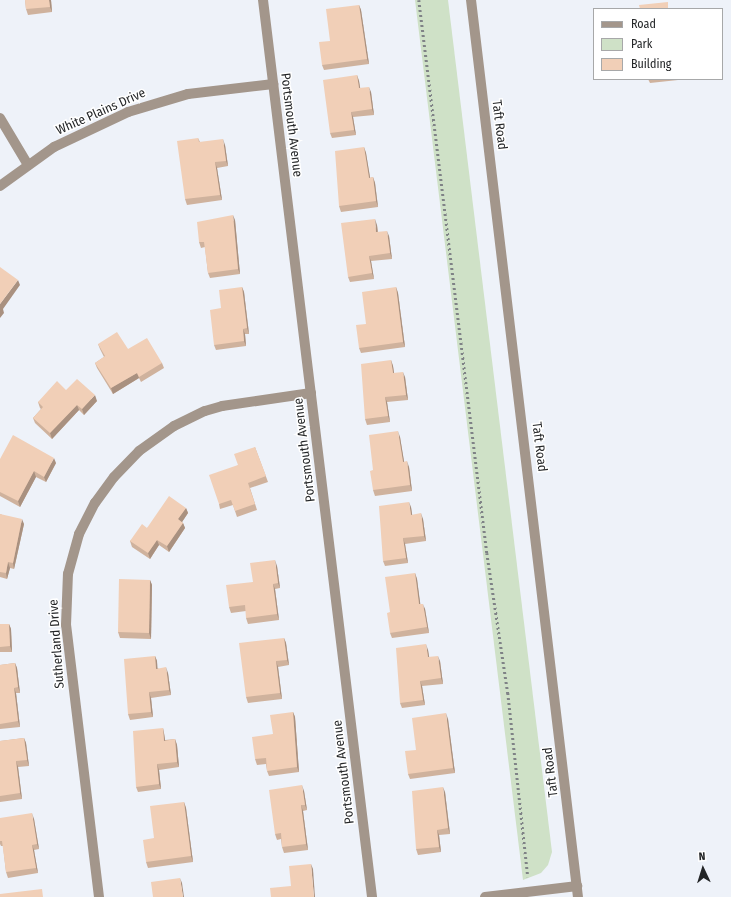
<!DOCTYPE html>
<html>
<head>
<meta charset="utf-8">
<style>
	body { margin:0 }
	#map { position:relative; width:731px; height:897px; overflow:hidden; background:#eef2f9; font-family:"Fira Sans Condensed",sans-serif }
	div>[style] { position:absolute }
	.green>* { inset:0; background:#cfe1c7 }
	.path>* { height:2.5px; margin-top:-1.25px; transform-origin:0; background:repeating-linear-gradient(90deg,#7f8286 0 2px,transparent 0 5px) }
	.minor>* { height:10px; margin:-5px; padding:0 5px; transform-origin:5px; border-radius:5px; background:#a3968b }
	.wall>* { inset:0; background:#cfb29d }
	.shaded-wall>* { inset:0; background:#a99180 }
	.building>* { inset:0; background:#f1cfb7 }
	span { translate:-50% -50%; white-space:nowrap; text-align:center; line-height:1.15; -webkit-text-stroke:3px #fff; paint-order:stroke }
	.street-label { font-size:13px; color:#242628 }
	.legend { position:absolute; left:593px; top:8px; width:130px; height:72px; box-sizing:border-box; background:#fff; border:1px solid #a7a8a9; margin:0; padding:5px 7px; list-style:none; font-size:12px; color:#242628 }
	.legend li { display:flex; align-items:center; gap:8px; height:20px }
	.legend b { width:20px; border:1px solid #a7a8a9 }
	.north { position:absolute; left:683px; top:849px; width:40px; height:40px; -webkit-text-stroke:3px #fff; paint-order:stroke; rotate:356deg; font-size:11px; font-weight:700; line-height:16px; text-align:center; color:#242628 }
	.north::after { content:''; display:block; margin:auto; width:14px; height:18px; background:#242628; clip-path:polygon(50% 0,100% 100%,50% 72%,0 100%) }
</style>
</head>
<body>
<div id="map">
	<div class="green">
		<div style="clip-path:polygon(415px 0,448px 0,552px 852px,548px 865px,541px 873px,523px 880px)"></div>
	</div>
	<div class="path">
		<div style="left:419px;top:0;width:557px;rotate:82.99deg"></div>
		<div style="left:487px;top:553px;width:142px;rotate:81.5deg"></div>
		<div style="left:508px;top:693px;width:185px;rotate:83.8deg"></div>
	</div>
	<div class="minor">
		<div style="left:263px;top:0;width:904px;rotate:83.07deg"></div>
		<div style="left:471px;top:0;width:903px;rotate:83.2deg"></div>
		<div style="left:0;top:118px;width:55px;rotate:59.2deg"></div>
		<div style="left:0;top:186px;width:67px;rotate:-35.8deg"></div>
		<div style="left:54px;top:147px;width:82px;rotate:-25.3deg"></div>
		<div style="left:128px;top:112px;width:63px;rotate:-16.7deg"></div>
		<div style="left:188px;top:94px;width:86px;rotate:-6.7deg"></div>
		<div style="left:99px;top:897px;width:274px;rotate:-96.9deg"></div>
		<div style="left:66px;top:625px;width:51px;rotate:-87.8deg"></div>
		<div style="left:68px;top:574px;width:41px;rotate:-74.6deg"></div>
		<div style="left:79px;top:534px;width:35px;rotate:-63deg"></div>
		<div style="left:95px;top:503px;width:32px;rotate:-54deg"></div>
		<div style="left:114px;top:477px;width:36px;rotate:-46deg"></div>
		<div style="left:139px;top:451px;width:43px;rotate:-35.5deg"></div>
		<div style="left:174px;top:426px;width:34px;rotate:-26deg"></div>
		<div style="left:205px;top:411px;width:18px;rotate:-16deg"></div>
		<div style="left:222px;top:406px;width:90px;rotate:-8.3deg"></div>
		<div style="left:485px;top:897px;width:93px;rotate:-6.8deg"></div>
	</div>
	<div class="wall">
		<div style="clip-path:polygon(25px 0,51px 0,52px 12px,28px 15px,26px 9px)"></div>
		<div style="clip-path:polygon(359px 5px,361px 10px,369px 64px,324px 70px,322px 65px,330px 41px)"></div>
		<div style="clip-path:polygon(357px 75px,359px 81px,360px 88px,371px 92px,374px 115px,353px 117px,356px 135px,332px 138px,330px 133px)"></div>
		<div style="clip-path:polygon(648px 79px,678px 79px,678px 80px,650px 83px)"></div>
		<div style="clip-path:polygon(198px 138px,200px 142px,225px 145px,228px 166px,217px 168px,222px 200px,187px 205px,185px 199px)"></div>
		<div style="clip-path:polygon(364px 147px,366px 153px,370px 178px,373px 177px,375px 183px,378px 207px,341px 212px,339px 206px)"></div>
		<div style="clip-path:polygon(235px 220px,240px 274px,210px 278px,208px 273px,205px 247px,201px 248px,199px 242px)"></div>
		<div style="clip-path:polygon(377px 225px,378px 232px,389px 236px,392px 259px,371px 261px,374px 279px,350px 282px,348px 277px)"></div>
		<div style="clip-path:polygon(242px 287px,244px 292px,249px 334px,245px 334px,246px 346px,216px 350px,214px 345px,221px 308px)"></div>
		<div style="clip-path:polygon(396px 287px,398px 293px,405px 347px,361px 353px,359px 348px,366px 324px)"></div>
		<div style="clip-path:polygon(98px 344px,128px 349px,162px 363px,164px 368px,141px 382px,139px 378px,113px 394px,97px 368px,95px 363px,104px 357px,100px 349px)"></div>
		<div style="clip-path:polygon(391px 360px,393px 366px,394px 373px,405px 377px,408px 400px,387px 402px,390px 422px,367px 425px,365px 419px)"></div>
		<div style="clip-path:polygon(66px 390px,97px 401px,84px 415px,79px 410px,52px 439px,35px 423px,33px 418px,41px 409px,40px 408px,38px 402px)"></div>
		<div style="clip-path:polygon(400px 437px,404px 462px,409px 467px,412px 491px,375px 496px,373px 490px,373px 470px)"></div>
		<div style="clip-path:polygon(255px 447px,268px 482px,250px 488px,257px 510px,237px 517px,233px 505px,220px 509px,219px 504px,238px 465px)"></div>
		<div style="clip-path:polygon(0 459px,56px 463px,46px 482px,36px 477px,20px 507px,0 496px)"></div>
		<div style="clip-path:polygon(411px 507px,412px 515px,423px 519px,426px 541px,405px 544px,408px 563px,385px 566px,383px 561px)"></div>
		<div style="clip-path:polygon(186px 508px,188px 513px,182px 522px,183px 523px,185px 528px,169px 552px,159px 545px,150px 559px,132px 547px,130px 541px,147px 528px)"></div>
		<div style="clip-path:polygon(0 514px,24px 524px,14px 569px,10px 568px,7px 579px,0 577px)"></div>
		<div style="clip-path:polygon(277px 566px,280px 588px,275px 589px,279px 620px,248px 624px,246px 618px,246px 611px,231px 613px,229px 607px,253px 582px)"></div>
		<div style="clip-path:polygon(415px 573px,417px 579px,420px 604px,425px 609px,429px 633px,392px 638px,390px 633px,390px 612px)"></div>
		<div style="clip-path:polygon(150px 580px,152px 585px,151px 639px,120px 638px,118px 632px)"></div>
		<div style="clip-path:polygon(0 597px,0 624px,9px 624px,11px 629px,12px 652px,0 652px)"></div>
		<div style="clip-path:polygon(284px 638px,286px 643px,289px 665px,278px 667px,282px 699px,248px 703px,246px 697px)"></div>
		<div style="clip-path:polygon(428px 650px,429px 657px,440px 661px,443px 684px,422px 686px,425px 705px,402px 708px,400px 703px)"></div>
		<div style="clip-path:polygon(155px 656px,157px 661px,157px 668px,168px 673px,171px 695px,151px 698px,153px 717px,130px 720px,128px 714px)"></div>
		<div style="clip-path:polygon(15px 663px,17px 668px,20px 693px,16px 693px,20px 727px,0 729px,0 665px)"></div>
		<div style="clip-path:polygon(293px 712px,295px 717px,299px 772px,269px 776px,267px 771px,266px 764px,257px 765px,255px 759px,273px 734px)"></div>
		<div style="clip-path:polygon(448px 719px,455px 773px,410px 779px,408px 774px,416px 750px)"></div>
		<div style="clip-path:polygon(163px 728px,164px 733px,165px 740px,175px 739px,177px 745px,179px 767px,159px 770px,161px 789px,138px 792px,136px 787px)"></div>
		<div style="clip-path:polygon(24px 738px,26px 743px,29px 766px,18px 767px,22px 799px,0 802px,0 741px)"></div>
		<div style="clip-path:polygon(304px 791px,307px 810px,303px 811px,308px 850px,284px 853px,282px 847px,281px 839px,277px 840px,275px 834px)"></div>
		<div style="clip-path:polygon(445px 792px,450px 834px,439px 835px,441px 852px,418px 855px,416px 849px)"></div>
		<div style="clip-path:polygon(184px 802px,186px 808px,193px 862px,148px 868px,146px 862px,154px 838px)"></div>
		<div style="clip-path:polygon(0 818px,34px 819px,39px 849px,34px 850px,38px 873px,8px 878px,6px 872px,3px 846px,1px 846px,0 844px)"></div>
	</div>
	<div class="shaded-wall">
		<div style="clip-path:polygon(49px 0,51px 0,52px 12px,50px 7px)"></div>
		<div style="clip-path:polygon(359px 5px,361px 10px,369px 64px,367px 59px)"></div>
		<div style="clip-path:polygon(357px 75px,359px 81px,361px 93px,359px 88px)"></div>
		<div style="clip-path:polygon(369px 87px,371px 92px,374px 115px,372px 109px)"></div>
		<div style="clip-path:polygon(351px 112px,353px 117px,356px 135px,354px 130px)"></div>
		<div style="clip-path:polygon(223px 139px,225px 145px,228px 166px,226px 161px)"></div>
		<div style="clip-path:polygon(364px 147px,366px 153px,371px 183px,369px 178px)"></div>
		<div style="clip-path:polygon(215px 162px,217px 168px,222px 200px,220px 195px)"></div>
		<div style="clip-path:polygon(373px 177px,375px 183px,378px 207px,376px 201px)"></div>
		<div style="clip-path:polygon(233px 215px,235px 220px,240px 274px,238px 269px)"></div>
		<div style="clip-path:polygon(375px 219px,377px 225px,378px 237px,376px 232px)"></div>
		<div style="clip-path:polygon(387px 231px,389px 236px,392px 259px,390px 253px)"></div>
		<div style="clip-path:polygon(369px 256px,371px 261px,374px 279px,372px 273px)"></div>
		<div style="clip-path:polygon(18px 280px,20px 285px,3px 309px,4px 313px,0 318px,0 304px)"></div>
		<div style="clip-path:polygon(242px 287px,244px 292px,249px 334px,247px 328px)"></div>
		<div style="clip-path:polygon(396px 287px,398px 293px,405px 347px,403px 342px)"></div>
		<div style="clip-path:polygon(243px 329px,245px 334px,246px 346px,244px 341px)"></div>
		<div style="clip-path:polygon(391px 360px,393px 366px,395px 379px,393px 373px)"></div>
		<div style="clip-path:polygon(403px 372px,405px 377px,408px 400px,406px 395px)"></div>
		<div style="clip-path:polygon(137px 373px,139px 378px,113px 394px,111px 388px)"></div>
		<div style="clip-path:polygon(95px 395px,97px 401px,84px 415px,82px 409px)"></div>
		<div style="clip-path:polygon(385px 397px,387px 402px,390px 422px,388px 416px)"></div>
		<div style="clip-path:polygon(77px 405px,79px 410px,52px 439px,50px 433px)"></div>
		<div style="clip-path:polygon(398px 431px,400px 437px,405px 467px,403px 462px)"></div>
		<div style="clip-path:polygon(54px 458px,56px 463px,46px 482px,44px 477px)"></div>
		<div style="clip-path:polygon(407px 461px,409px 467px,412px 491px,410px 485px)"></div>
		<div style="clip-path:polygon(34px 471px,36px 477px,20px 507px,18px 501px)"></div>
		<div style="clip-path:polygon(409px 502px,411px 507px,413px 520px,411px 515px)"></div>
		<div style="clip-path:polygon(186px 508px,188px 513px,180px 525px,178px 519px)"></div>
		<div style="clip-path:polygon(421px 513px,423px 519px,426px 541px,424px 536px)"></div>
		<div style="clip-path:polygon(22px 519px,24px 524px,14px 569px,13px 563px)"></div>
		<div style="clip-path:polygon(183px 523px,185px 528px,169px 552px,167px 546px)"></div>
		<div style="clip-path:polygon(403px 538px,405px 544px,408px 563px,406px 558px)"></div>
		<div style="clip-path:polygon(157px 540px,159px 545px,150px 559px,148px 553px)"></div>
		<div style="clip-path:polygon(275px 560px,277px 566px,280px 588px,278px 583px)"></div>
		<div style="clip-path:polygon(8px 562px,10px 568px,7px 579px,6px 573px)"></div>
		<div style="clip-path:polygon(415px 573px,417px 579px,421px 609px,419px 604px)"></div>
		<div style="clip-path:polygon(150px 580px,152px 585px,151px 639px,149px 633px)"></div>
		<div style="clip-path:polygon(273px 584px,275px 589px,279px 620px,277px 614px)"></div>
		<div style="clip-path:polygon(423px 604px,425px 609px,429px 633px,427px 627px)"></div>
		<div style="clip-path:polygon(9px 624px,11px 629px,12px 652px,10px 646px)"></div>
		<div style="clip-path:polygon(284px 638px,286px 643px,289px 665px,287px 660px)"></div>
		<div style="clip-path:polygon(426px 644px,428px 650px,430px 662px,428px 657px)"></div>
		<div style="clip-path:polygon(155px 656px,157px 661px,158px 674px,156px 669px)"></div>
		<div style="clip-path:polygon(438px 656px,440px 661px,443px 684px,441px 678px)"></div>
		<div style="clip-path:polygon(276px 661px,278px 667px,282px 699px,280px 693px)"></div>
		<div style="clip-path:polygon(15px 663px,17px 668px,20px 693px,18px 687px)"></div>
		<div style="clip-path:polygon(166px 667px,168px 673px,171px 695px,169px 690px)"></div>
		<div style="clip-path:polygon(420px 681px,422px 686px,425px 705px,423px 700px)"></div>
		<div style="clip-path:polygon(14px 688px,16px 693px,20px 727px,18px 721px)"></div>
		<div style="clip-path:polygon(149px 692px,151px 698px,153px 717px,151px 712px)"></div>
		<div style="clip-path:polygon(293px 712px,295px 717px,299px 772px,297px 767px)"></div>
		<div style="clip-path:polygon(446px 713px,448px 719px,455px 773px,453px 768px)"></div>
		<div style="clip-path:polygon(163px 728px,164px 733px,166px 746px,164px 741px)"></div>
		<div style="clip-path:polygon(24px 738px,26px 743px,29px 766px,27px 760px)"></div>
		<div style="clip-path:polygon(175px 739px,177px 745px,179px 767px,177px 762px)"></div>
		<div style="clip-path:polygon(16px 761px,18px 767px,22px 799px,20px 793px)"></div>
		<div style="clip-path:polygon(157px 764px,159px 770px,161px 789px,159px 784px)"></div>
		<div style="clip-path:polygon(302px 785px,304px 791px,307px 810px,305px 805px)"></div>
		<div style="clip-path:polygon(443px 787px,445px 792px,450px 834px,448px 828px)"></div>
		<div style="clip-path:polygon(184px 802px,186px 808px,193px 862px,191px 856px)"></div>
		<div style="clip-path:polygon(301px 805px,303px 811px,308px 850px,306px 844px)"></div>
		<div style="clip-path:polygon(32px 813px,34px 819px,39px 849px,37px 844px)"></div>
		<div style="clip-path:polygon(437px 830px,439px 835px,441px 852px,439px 847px)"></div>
		<div style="clip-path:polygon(32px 845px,34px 850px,38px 873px,36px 868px)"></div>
		<div style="clip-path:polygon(311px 864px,313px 869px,315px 897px,314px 897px)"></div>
		<div style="clip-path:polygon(180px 878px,182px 883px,184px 897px,183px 897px)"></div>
	</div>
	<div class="building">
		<div style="clip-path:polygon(25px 0,49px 0,50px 7px,26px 9px)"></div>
		<div style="clip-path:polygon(668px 2px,668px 9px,640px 9px,639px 5px)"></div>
		<div style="clip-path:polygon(359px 5px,367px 59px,322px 65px,319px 42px,330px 41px,326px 9px)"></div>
		<div style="clip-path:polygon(357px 75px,359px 88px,369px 87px,372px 109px,351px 112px,354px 130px,330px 133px,323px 80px)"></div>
		<div style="clip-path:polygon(198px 138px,199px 142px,223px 139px,226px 161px,215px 162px,220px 195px,185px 199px,177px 141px)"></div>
		<div style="clip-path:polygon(364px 147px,369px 178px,373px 177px,376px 201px,339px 206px,335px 151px)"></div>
		<div style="clip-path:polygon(233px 215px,238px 269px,208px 273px,204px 242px,199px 242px,197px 222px)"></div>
		<div style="clip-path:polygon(375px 219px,376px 232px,387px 231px,390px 253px,369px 256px,372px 273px,348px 277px,341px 223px)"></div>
		<div style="clip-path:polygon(0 267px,18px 280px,0 304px)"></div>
		<div style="clip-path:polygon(242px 287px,247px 328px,243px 329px,244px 341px,214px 345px,210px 310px,221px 308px,219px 290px)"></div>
		<div style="clip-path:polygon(396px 287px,403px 342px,359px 348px,356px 325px,366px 324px,362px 292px)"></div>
		<div style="clip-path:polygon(117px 332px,128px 349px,147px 338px,162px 363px,139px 377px,137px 373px,111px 388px,95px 363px,105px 356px,98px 344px)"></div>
		<div style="clip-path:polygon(391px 360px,393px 373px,403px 372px,406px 395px,385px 397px,388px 416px,365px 419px,361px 364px)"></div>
		<div style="clip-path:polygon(77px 379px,95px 395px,82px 409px,77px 405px,50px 433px,33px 418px,43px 407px,38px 402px,57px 381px,66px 390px)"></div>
		<div style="clip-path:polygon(398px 431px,403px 462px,407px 461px,410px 485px,373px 490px,370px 471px,373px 470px,369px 435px)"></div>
		<div style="clip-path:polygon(13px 435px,54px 458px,44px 477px,34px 471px,18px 501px,0 492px,0 459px)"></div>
		<div style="clip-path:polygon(255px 447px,266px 476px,248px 483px,255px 504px,235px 511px,231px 500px,219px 504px,209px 475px,238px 465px,234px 454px)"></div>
		<div style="clip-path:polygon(169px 496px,186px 508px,178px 519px,183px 523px,167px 546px,157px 540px,148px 553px,130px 541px,142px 524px,147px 528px)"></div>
		<div style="clip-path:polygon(409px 502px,411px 515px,421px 513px,424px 536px,403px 538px,406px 558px,383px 561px,379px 506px)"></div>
		<div style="clip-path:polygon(0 514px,22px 519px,13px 563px,8px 562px,6px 573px,0 572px)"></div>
		<div style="clip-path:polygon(275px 560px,278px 583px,273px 584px,277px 614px,246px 618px,245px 605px,229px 607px,226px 585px,253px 582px,250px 563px)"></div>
		<div style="clip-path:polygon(415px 573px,419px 604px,423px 604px,427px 627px,390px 633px,387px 613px,390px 612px,385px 577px)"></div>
		<div style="clip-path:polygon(119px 579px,150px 580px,149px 633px,118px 632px)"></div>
		<div style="clip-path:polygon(0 624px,9px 624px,10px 646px,0 647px)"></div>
		<div style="clip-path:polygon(284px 638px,287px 660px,276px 661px,280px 693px,246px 697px,239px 643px)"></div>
		<div style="clip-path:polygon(426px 644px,428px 657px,438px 656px,441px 678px,420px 681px,423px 700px,400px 703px,396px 648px)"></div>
		<div style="clip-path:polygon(155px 656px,156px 669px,166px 667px,169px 690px,149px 692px,151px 712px,128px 714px,124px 659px)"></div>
		<div style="clip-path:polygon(15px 663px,18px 687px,14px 688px,18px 721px,0 724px,0 665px)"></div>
		<div style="clip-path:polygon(293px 712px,297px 767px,267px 771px,266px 758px,255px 759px,252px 737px,273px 734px,270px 715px)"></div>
		<div style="clip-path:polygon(446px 713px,453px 768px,408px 774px,405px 751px,416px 750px,412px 718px)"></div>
		<div style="clip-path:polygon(163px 728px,164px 741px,175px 739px,177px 762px,157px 764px,159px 784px,136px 787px,133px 731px)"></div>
		<div style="clip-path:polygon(24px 738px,27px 760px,16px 761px,20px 793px,0 796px,0 741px)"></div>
		<div style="clip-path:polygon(302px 785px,305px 805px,301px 805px,306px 844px,282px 847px,281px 833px,275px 834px,269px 790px)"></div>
		<div style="clip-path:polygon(443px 787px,448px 828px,437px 830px,439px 847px,416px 849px,412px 791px)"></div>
		<div style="clip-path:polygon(184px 802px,191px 856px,146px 862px,143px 840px,154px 838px,150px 806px)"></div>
		<div style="clip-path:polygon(32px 813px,37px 844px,32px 845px,36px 868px,6px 872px,2px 841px,0 841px,0 818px)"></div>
		<div style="clip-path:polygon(311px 864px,314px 897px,271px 897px,270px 888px,291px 886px,289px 866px)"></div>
		<div style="clip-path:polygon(180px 878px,183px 897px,153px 897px,151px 882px)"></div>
		<div style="clip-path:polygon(42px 889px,43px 897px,0 897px,0 894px)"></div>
	</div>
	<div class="street-label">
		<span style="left:101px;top:112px;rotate:-24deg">White Plains Drive</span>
		<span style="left:291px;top:125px;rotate:83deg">Portsmouth Avenue</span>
		<span style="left:499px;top:125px;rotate:83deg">Taft Road</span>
		<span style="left:539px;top:447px;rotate:83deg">Taft Road</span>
		<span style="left:305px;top:450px;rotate:-97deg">Portsmouth Avenue</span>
		<span style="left:57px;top:644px;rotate:-94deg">Sutherland Drive</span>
		<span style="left:344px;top:772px;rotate:-97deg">Portsmouth Avenue</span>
		<span style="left:551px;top:772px;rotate:-97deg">Taft Road</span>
	</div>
	<ul class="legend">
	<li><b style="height:5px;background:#a3968b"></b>Road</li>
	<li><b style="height:11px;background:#cfe1c7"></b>Park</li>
	<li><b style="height:11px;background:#f1cfb7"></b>Building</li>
	</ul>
	<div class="north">N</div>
</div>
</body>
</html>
